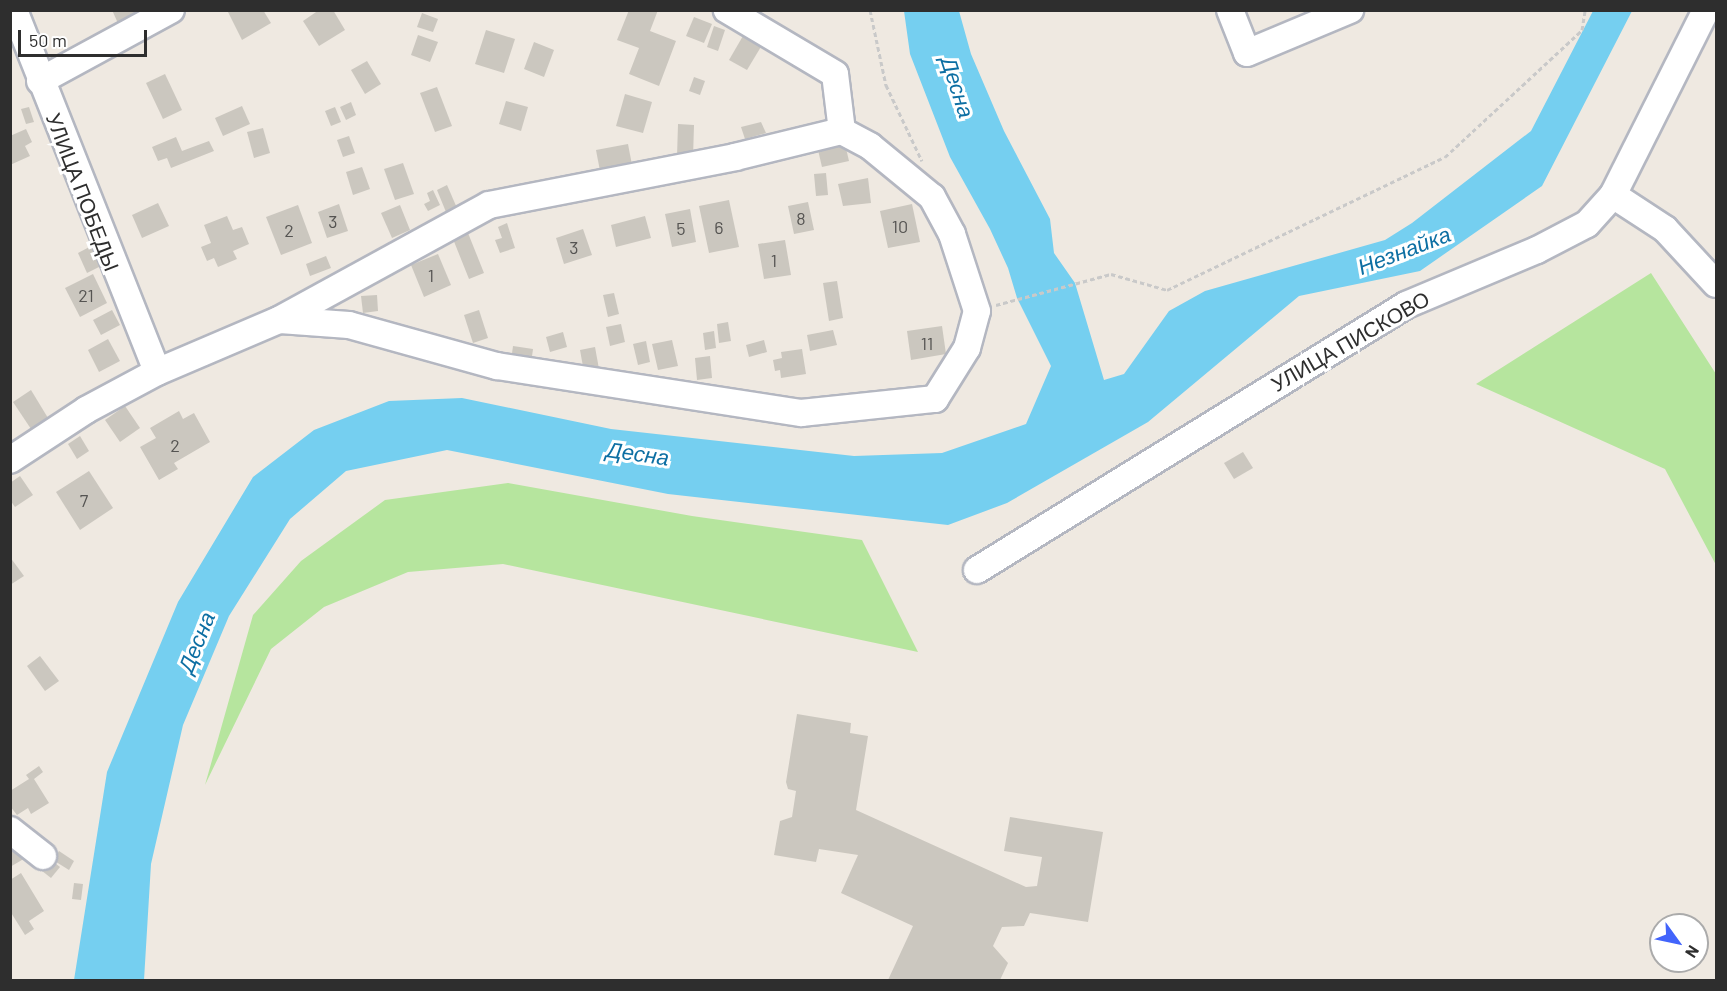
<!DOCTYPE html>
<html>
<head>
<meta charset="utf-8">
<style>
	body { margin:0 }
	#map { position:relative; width:1727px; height:991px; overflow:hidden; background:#efe9e1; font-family:Barlow,sans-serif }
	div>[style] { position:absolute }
	.green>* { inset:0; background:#b6e59e }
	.water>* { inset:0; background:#75cff0 }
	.building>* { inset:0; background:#cbc7bf }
	.path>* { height:3px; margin-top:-1.5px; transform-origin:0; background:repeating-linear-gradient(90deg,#c9c9c9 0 4.5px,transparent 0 7.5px) }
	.roads { filter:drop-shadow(2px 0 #b4b7c1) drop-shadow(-2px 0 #b4b7c1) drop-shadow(0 2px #b4b7c1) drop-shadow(0 -2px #b4b7c1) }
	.minor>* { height:26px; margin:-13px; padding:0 13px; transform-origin:13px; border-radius:13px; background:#fff }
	span { translate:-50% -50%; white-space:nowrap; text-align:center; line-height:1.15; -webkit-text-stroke:6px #fff; paint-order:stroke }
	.number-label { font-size:18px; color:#555452 }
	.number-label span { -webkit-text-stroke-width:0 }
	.street-label { font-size:21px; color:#2e2e2e }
	.water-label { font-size:22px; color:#0d6fa3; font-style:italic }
	.frame { position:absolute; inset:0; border:12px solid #2e2e2e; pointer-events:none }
	.north { position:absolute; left:1649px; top:913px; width:60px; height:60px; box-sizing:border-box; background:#fff; border:2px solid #ababab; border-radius:50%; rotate:123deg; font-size:16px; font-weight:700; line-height:24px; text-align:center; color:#2e2e2e }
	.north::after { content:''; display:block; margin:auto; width:21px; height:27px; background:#4264fb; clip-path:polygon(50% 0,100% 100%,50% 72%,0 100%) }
	.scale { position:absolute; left:18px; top:30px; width:129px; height:27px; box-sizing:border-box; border:3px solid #2e2e2e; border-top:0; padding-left:8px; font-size:18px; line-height:21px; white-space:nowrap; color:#2e2e2e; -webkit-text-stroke:4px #fff; paint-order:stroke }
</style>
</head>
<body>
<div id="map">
	<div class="green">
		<div style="clip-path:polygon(1651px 273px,1716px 374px,1716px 565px,1665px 469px,1476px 384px)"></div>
		<div style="clip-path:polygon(508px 483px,692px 516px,862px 540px,918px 652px,503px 564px,408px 572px,324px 607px,271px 649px,205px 785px,253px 615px,301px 561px,385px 500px)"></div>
	</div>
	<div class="water">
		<div style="clip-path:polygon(904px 11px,959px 11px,971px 54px,1004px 131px,1050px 219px,1054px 253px,1075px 283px,1104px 380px,1124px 374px,1169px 311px,1205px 291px,1385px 240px,1412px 223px,1531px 131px,1593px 11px,1632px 11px,1542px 186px,1420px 271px,1299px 296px,1148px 422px,1007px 503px,948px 525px,668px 494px,447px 450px,346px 471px,290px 519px,229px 616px,183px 725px,151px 864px,144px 980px,74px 980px,107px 772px,178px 602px,253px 477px,314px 430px,389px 401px,462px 398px,611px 429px,854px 456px,942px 453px,1026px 424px,1051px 366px,1017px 298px,1008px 268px,990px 229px,950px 157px,910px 54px)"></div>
	</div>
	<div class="building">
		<div style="clip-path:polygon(112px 10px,146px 10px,121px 30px)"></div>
		<div style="clip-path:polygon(227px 10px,263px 10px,271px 23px,242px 40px)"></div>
		<div style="clip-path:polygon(319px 10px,333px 10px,345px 30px,319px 46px,303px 21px)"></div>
		<div style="clip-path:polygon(629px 10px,658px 10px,650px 31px,676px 41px,659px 86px,629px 74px,639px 48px,617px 40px)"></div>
		<div style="clip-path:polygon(422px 13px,438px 19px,433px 32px,417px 27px)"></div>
		<div style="clip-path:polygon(694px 17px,712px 24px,704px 43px,686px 36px)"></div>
		<div style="clip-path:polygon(714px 26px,725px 30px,718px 51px,707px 47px)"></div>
		<div style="clip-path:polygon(747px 29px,765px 40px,747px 70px,729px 60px)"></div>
		<div style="clip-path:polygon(486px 30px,515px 39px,504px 73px,475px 64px)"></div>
		<div style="clip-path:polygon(418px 35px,438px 42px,430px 62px,411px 55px)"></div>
		<div style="clip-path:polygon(534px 42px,554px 50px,544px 77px,524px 69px)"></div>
		<div style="clip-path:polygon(367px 61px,381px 84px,365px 94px,351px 70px)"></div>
		<div style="clip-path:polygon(165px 74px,182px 110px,163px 119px,146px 83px)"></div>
		<div style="clip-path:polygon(694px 77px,705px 81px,700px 95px,689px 91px)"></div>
		<div style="clip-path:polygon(437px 87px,452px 126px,435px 132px,420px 93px)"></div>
		<div style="clip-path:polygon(625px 94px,652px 102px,643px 133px,616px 126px)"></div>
		<div style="clip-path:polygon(506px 101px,528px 107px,521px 131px,499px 124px)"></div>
		<div style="clip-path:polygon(351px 102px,356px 115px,346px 120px,340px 107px)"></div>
		<div style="clip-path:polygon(242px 106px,250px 124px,223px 136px,215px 118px)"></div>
		<div style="clip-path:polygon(29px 107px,34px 122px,26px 124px,21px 109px)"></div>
		<div style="clip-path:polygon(335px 107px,341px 122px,331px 126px,325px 111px)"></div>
		<div style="clip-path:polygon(761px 122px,766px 133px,745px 139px,741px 127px)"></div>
		<div style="clip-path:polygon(678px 124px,694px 125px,693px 158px,677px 157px)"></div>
		<div style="clip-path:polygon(263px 128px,270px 153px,254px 158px,247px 132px)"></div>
		<div style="clip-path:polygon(26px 129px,32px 142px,25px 146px,30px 156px,10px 165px,10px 136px)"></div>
		<div style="clip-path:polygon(349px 136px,355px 153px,343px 157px,337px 140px)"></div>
		<div style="clip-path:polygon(176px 137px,182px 151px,209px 141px,214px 151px,171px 168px,167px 158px,158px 161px,152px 147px)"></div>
		<div style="clip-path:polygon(628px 144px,632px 165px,600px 171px,596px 150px)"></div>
		<div style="clip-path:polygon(845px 144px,849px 161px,822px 167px,818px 150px)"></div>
		<div style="clip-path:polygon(403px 163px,414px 194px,395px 200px,384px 169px)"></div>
		<div style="clip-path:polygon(362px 167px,370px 189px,353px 195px,346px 172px)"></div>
		<div style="clip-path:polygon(826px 173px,828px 195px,816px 196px,814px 174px)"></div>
		<div style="clip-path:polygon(868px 178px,871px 203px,843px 206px,838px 184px)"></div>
		<div style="clip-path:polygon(447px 185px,457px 208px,446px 212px,437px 190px)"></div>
		<div style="clip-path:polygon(433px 190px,440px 205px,428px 211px,424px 204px,430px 201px,427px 193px)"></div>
		<div style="clip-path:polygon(729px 200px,739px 247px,709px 253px,699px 206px)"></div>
		<div style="clip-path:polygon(808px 202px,814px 230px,794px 234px,788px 206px)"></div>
		<div style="clip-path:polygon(158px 203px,169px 226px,142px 238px,132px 215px)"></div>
		<div style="clip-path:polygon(339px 204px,348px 231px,327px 238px,318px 212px)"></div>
		<div style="clip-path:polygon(912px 204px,920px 242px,888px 248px,880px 211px)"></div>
		<div style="clip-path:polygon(298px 205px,312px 243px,281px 255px,266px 217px)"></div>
		<div style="clip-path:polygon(400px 205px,410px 230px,392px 238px,381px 213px)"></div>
		<div style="clip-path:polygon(690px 209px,696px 242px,672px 247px,665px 214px)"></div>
		<div style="clip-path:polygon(227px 216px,233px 230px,242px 227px,249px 244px,233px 251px,237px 259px,218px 267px,214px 258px,207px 261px,201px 247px,211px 243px,204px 225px)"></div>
		<div style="clip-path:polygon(645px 216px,651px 238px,616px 247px,611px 225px)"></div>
		<div style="clip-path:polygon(507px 223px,515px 248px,500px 253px,495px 240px,502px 238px,498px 227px)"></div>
		<div style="clip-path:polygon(466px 228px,484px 273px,469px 279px,451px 234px)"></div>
		<div style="clip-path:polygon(583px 229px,592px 255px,564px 264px,556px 238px)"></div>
		<div style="clip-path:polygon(785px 240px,791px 275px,764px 279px,758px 244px)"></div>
		<div style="clip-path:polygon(95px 244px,105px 264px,87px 273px,78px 253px)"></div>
		<div style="clip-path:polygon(438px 254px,451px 285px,424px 297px,411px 265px)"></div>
		<div style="clip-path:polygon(326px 256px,331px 268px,310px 276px,306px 264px)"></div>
		<div style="clip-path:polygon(93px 274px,107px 303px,80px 317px,65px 288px)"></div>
		<div style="clip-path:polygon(837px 281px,843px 318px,829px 321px,823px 283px)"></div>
		<div style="clip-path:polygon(614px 293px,619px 314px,608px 317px,603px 295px)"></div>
		<div style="clip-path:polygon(377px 295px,378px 311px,363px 313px,361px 296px)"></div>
		<div style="clip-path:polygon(112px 310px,120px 325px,101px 335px,93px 320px)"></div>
		<div style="clip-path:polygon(479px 310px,488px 338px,473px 343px,464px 315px)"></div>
		<div style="clip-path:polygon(728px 322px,731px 341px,719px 343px,717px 324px)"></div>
		<div style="clip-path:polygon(621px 324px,625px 342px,610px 346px,606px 327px)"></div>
		<div style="clip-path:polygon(942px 326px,946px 354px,911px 360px,907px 331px)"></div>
		<div style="clip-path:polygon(833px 330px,837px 345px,810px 351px,807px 335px)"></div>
		<div style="clip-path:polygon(714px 331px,716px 348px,705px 350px,703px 333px)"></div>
		<div style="clip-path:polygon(563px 332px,567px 347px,550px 352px,546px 337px)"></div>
		<div style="clip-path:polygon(108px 339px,120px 361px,99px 372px,88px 350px)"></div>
		<div style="clip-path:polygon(672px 340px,678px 366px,658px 370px,652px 344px)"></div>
		<div style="clip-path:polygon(764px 340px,767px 352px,749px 357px,746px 345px)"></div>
		<div style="clip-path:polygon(646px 341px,650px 362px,638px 365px,633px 344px)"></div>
		<div style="clip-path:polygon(513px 346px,533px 349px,531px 364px,511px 361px)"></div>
		<div style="clip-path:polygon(595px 347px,599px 369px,584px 372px,580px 350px)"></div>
		<div style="clip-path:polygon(802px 349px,806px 374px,781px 378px,780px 370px,775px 371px,773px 360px,782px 358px,781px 352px)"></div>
		<div style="clip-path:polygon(710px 356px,712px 378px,697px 380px,695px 358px)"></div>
		<div style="clip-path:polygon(31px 390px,48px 418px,31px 429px,13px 402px)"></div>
		<div style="clip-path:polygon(125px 406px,140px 428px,120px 442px,105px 420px)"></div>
		<div style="clip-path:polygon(179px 411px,183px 419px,194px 413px,210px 442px,174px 463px,178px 469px,159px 480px,140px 447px,156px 438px,150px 428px)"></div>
		<div style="clip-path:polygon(80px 436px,89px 451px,77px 459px,68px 444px)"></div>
		<div style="clip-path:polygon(1243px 452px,1253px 468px,1234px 479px,1224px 463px)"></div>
		<div style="clip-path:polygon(89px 471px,113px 508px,80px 530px,56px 492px)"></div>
		<div style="clip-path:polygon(20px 476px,33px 495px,15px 507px,10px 500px,10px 483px)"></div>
		<div style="clip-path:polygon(10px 557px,24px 576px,10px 585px)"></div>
		<div style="clip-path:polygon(40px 656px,59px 681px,45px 691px,27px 666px)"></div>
		<div style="clip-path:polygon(797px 714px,851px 723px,850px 733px,868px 736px,856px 810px,1026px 887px,1037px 886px,1042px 857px,1004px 851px,1010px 817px,1103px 832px,1088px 922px,1030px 913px,1024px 926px,1002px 927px,993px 946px,1008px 963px,1000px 980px,888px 980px,913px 926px,841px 893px,858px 855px,819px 849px,816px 862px,774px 855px,780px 821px,792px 817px,796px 791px,788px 789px,786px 782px)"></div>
		<div style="clip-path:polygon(39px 766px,43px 772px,34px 779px,49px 803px,31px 814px,28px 808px,17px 815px,10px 806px,10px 791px,29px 779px,26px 775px)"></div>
		<div style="clip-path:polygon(10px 839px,27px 857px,10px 867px)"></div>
		<div style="clip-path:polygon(59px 851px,74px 861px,69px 870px,53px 860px)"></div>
		<div style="clip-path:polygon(46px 856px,60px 867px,51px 878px,37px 867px)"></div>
		<div style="clip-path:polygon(21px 873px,44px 911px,29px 921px,34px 929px,25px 935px,10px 911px,10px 880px)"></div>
		<div style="clip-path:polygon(74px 883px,83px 884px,81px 900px,72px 899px)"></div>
	</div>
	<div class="path">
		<div style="left:870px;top:10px;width:77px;rotate:78deg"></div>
		<div style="left:886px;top:85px;width:84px;rotate:64.7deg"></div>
		<div style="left:996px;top:305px;width:119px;rotate:-15.1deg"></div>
		<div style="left:1111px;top:274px;width:58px;rotate:15.9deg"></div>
		<div style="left:1167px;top:290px;width:308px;rotate:-25.6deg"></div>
		<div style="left:1445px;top:157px;width:187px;rotate:-42.8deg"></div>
		<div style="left:1582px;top:30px;width:20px;rotate:-81deg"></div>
	</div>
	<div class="roads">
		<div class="minor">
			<div style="left:14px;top:10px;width:389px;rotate:68.4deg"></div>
			<div style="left:1230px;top:10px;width:46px;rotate:68.4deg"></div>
			<div style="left:1247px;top:53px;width:112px;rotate:-22.7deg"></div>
			<div style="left:40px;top:81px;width:149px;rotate:-28.5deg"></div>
			<div style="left:1613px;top:195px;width:62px;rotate:33.2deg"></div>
			<div style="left:1665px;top:229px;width:75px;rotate:47.2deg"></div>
			<div style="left:280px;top:320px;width:69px;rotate:4.1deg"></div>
			<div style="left:349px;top:325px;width:154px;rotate:15.5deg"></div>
			<div style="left:497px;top:366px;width:308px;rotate:8.8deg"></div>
			<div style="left:801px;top:413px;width:135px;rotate:-6deg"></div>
			<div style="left:935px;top:399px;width:60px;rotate:-57.9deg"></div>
			<div style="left:967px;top:348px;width:38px;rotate:-75deg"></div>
			<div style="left:977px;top:311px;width:81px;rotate:-108deg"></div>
			<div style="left:952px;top:234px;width:42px;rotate:-118.4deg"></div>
			<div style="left:932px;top:197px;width:80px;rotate:-140.6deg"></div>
			<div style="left:870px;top:146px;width:32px;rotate:-152deg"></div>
			<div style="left:10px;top:460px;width:91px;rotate:-33.3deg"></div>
			<div style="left:86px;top:410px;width:81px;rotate:-28.2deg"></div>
			<div style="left:157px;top:372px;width:133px;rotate:-23.1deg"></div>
			<div style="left:279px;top:320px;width:239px;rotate:-28.7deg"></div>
			<div style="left:489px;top:205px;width:251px;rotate:-11deg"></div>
			<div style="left:735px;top:157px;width:110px;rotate:-13.7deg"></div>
			<div style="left:842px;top:131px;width:57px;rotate:-97deg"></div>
			<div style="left:835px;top:74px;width:126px;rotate:-149.3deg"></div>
			<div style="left:977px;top:570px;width:504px;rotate:-31.7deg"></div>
			<div style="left:1406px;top:305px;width:142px;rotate:-22.8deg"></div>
			<div style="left:1537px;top:250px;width:56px;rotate:-27.5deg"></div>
			<div style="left:1587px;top:224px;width:39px;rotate:-48deg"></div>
			<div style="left:1613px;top:195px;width:207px;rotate:-63.3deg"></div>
			<div style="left:10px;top:830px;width:42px;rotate:38.2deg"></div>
		</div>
	</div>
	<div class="number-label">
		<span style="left:801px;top:218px">8</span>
		<span style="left:333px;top:221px">3</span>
		<span style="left:900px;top:226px">10</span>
		<span style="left:719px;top:227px">6</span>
		<span style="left:681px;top:228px">5</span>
		<span style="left:289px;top:230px">2</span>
		<span style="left:574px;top:247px">3</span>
		<span style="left:774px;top:260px">1</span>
		<span style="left:431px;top:275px">1</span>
		<span style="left:86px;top:295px">21</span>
		<span style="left:927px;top:343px">11</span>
		<span style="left:175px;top:445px">2</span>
		<span style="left:84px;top:500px">7</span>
	</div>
	<div class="street-label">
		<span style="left:83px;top:192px;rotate:69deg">УЛИЦА ПОБЕДЫ</span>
		<span style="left:1350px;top:341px;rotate:-30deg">УЛИЦА ПИСКОВО</span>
	</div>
	<div class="water-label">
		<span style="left:958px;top:87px;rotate:72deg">Десна</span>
		<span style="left:1404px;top:250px;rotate:-21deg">Незнайка</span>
		<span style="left:638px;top:453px;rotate:8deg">Десна</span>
		<span style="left:196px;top:642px;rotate:-68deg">Десна</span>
	</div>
	<div class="frame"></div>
	<div class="north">N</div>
	<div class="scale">50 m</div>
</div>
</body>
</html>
